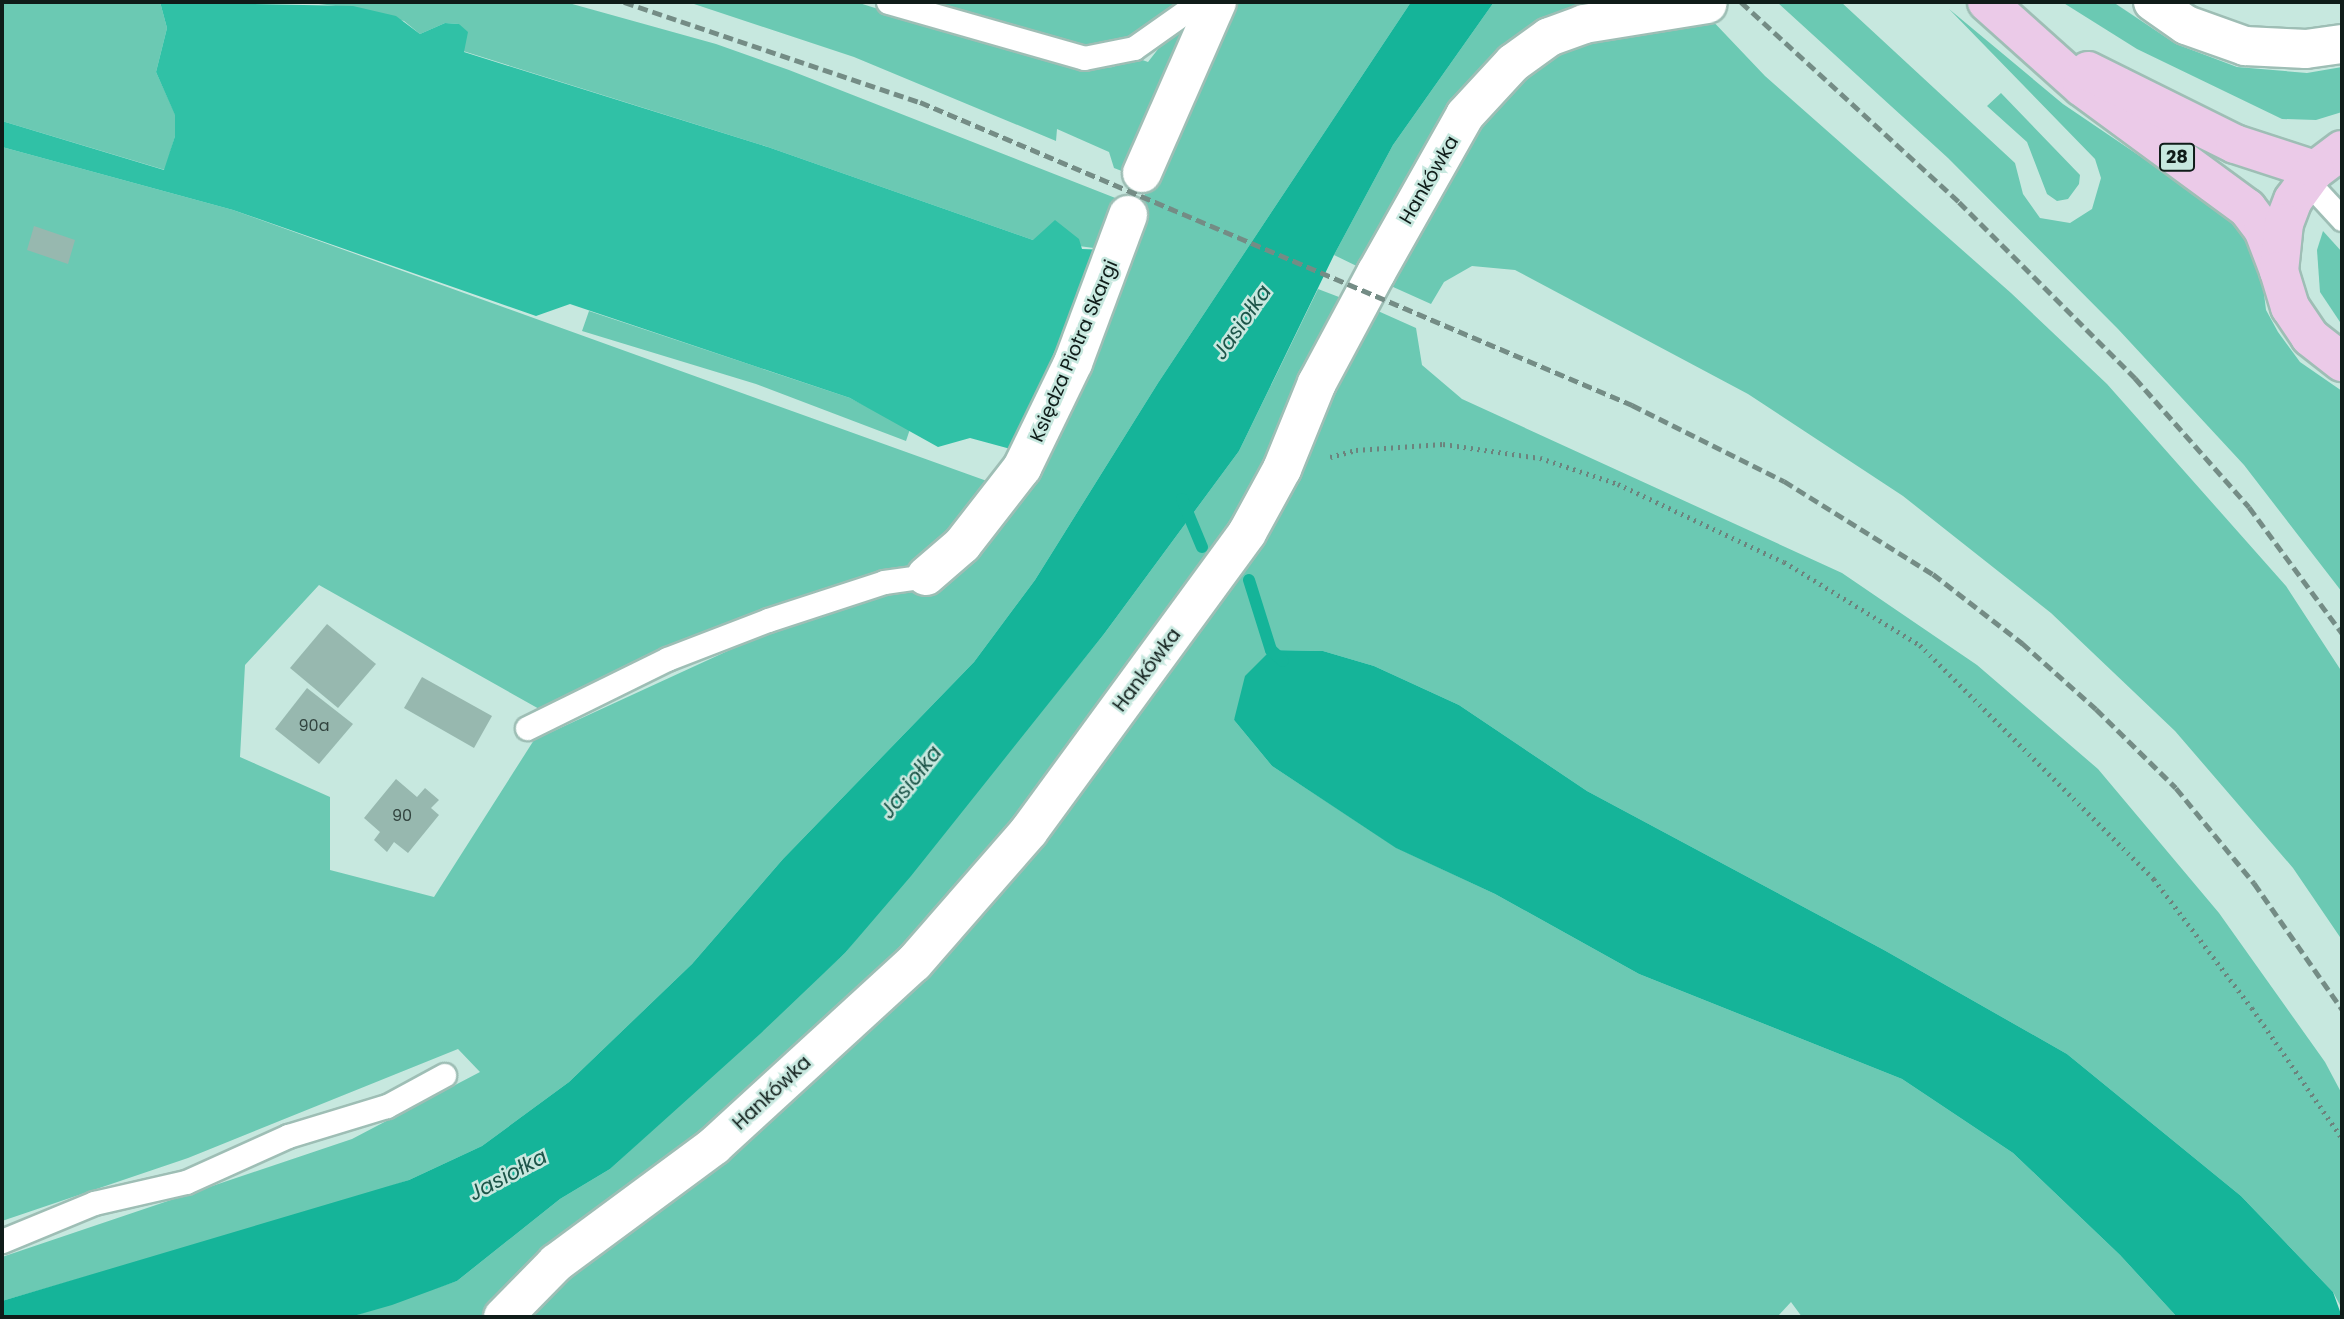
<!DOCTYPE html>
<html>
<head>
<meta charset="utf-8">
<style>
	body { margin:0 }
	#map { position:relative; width:2344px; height:1319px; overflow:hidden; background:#c7e8df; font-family:Poppins,sans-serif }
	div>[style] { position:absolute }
	.green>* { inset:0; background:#6bc9b3 }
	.forest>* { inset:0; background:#30c1a6 }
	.water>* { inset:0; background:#15b499 }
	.stream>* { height:12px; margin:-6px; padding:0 6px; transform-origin:6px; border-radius:6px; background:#15b499 }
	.building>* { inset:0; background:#97b8af }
	.path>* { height:4.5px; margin-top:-2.25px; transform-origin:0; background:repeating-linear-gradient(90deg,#6c837d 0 2px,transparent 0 7px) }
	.roads { filter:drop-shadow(2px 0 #9ebeb5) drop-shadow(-2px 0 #9ebeb5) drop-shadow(0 2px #9ebeb5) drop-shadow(0 -2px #9ebeb5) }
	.service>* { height:23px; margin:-11.5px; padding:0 11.5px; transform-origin:11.5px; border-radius:11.5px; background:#fff }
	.minor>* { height:38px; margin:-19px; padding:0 19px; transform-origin:19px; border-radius:19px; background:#fff }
	.primary>* { height:38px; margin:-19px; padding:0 19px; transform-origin:19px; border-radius:19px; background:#ebcae8 }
	.rail>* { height:5px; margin-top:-2.5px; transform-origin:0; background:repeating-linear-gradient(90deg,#748c85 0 10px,transparent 0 15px) }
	span { translate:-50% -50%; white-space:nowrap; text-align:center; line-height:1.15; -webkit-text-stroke:5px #c7e8df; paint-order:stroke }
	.number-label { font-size:16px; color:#31433e }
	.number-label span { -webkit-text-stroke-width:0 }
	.shield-label span { padding:2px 5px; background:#c7e8df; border:2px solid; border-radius:5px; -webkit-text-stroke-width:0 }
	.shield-label { font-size:18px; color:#0f1c19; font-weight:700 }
	.street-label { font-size:19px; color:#0f1c19 }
	.water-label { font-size:21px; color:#1d5549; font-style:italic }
	.frame { position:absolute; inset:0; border:4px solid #0f1c19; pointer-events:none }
</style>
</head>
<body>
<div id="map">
	<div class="green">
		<div style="clip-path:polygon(2px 2px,160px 2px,167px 28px,156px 72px,175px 114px,175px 136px,165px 170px,2px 121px)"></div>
		<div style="clip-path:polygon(302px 2px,565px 2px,716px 44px,789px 70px,1123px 201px,1109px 250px,1033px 240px,768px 147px,463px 51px,459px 24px,445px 23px,420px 34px,404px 21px,361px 9px)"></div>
		<div style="clip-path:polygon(688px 2px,856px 2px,1005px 49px,1093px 69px,1113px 67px,1134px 57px,1148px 62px,1169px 35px,1198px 14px,1132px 175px,1114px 168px,1109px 152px,1057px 129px,1056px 141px,854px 57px)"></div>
		<div style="clip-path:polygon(927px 2px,1182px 2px,1135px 36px,1092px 48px)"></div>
		<div style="clip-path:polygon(1229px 2px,1411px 2px,1158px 383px,1035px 580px,974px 662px,783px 859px,692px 964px,569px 1082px,482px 1146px,409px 1180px,334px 1205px,2px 1301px,2px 1257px,352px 1139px,480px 1072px,458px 1049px,188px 1158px,2px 1221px,2px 147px,233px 210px,998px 485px,928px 564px,541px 710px,319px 585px,245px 665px,240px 757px,330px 797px,330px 870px,434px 897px,534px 740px,745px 643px,963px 555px,1135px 218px,1214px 27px)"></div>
		<div style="clip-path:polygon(1494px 2px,1677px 2px,1558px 24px,1369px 272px,1334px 255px,1393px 145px)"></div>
		<div style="clip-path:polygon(1841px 2px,2015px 163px,2023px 194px,2040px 218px,2070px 223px,2092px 209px,2101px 178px,2095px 159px,1949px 9px,2063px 104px,2240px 224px,2260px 261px,2266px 310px,2278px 332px,2300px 362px,2342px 391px,2342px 592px,2244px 465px,2118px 329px,1948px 158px,1778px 3px)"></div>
		<div style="clip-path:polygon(2062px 2px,2113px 2px,2176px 44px,2237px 67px,2307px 73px,2342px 67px,2342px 112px,2316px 120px,2282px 119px,2137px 49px)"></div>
		<div style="clip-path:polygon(1707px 15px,1765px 76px,2011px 293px,2107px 384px,2286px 586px,2342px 672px,2342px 940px,2293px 868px,2175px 731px,2051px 613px,1903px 496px,1748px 394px,1515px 270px,1472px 266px,1444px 282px,1431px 304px,1382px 282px,1462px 137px,1542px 51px)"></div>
		<div style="clip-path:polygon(2001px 93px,2080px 175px,2079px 184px,2068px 199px,2057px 201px,2047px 194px,2027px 142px,1987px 106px)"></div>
		<div style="clip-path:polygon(2323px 231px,2342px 252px,2342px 325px,2320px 292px,2317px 250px)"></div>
		<div style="clip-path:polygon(1318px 289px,1352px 302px,1270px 463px,1162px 635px,904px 961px,485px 1317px,350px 1317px,457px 1281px,560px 1199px,610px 1169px,845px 953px,1104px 634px,1239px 451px)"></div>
		<div style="clip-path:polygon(1369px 307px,1416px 328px,1422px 365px,1462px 399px,1842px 573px,1977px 665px,2098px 769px,2219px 913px,2325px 1062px,2342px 1094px,2342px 1309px,2333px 1292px,2241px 1196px,2067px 1054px,1884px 950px,1587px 791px,1459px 705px,1374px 666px,1323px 651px,1271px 650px,1234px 720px,1272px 766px,1397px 848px,1495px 894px,1639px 974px,1902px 1079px,2013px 1153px,2120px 1255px,2177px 1317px,1802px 1317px,1791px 1302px,1777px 1317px,520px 1317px,1032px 841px)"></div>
		<div style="clip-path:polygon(589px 311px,850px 398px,910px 429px,906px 441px,756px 384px,582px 331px)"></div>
	</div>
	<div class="forest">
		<div style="clip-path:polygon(160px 2px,353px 6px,396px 16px,420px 34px,445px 23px,459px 24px,468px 32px,464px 52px,768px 147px,1033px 240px,1055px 220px,1079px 239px,1082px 249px,1109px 250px,1022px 452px,970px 438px,938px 447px,850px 398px,570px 304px,536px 316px,233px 210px,2px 147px,2px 121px,164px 170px,175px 136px,175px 115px,156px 72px,167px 28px)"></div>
	</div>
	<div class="water">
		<div style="clip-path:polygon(1411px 2px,1494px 2px,1393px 145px,1334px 255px,1239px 451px,1104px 634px,911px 876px,845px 953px,760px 1034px,610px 1169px,560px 1199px,457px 1281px,392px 1305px,350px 1317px,2px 1317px,2px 1301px,409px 1180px,482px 1146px,569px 1082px,692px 964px,783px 859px,974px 662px,1035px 580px,1158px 383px)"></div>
		<div style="clip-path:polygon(1271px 650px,1323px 651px,1374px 666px,1459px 705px,1587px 791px,1884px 950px,2067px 1054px,2241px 1196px,2333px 1292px,2342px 1317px,2177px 1317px,2120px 1255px,2013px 1153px,1902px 1079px,1639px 974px,1495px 894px,1396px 848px,1272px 766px,1234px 720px,1245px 676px)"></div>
	</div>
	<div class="stream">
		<div style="left:1182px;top:499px;width:52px;rotate:67.4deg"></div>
		<div style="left:1249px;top:580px;width:73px;rotate:72.6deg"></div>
		<div style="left:1271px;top:650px;width:16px;rotate:43deg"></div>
	</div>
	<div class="building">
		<div style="clip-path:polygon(34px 226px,75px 240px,68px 264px,27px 250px)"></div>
		<div style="clip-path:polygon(327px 624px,376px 664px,338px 708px,290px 668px)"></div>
		<div style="clip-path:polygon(422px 677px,492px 716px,474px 748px,404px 708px)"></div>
		<div style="clip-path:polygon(307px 688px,353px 724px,319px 764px,275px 729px)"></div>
		<div style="clip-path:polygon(396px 779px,417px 797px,425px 788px,439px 800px,431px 808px,439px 815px,408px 853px,394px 842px,387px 852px,374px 840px,380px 832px,364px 818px)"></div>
	</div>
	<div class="path">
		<div style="left:1330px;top:457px;width:27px;rotate:-15deg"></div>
		<div style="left:1356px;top:450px;width:87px;rotate:-3.9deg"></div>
		<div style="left:1443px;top:444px;width:98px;rotate:8.2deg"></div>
		<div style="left:1540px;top:458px;width:82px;rotate:18.4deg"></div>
		<div style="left:1618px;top:484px;width:183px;rotate:25.2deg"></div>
		<div style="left:1784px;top:562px;width:159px;rotate:31.4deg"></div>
		<div style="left:1920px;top:645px;width:331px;rotate:45deg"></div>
		<div style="left:2154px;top:879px;width:162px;rotate:52.8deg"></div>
		<div style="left:2252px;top:1008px;width:158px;rotate:55.3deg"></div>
	</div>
	<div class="roads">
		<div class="service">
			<div style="left:888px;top:2px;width:204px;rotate:15.9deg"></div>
			<div style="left:1084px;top:58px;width:51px;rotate:-11.3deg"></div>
			<div style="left:1134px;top:48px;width:80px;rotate:-35.3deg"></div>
			<div style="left:2306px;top:180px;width:53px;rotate:47.3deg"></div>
			<div style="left:527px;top:728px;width:156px;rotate:-26.2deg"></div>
			<div style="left:667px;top:659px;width:108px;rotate:-21.1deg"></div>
			<div style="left:768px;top:620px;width:122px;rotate:-18.1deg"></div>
			<div style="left:884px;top:582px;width:42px;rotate:-8.1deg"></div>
			<div style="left:2px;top:1241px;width:100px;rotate:-22.4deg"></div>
			<div style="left:94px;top:1203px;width:94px;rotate:-12.9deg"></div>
			<div style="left:186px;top:1182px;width:112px;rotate:-24.3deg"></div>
			<div style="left:288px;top:1136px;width:103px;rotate:-16.9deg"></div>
			<div style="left:387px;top:1106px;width:65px;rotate:-28.5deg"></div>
		</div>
		<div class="minor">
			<div style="left:2153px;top:2px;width:40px;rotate:34.9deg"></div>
			<div style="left:2186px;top:25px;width:63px;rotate:19.6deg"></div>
			<div style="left:2245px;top:46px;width:61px;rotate:2.8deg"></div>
			<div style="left:2306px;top:49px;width:36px;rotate:-8deg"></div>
			<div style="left:1142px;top:173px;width:187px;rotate:-66.3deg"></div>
			<div style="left:926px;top:576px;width:48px;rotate:-40.7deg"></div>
			<div style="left:962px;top:545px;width:98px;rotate:-52.1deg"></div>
			<div style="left:1022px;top:468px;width:117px;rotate:-64.1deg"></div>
			<div style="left:1073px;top:363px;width:158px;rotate:-69.6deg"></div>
			<div style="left:503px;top:1317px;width:76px;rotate:-45.5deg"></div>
			<div style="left:556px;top:1263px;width:197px;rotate:-36.5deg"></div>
			<div style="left:714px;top:1146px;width:271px;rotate:-42.5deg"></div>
			<div style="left:914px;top:963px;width:175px;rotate:-48.9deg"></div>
			<div style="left:1029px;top:831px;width:369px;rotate:-53.8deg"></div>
			<div style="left:1247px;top:533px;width:73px;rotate:-61.3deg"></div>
			<div style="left:1282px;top:469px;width:93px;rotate:-67.9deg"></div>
			<div style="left:1317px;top:383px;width:125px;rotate:-61.8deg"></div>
			<div style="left:1376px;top:273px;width:181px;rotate:-60.6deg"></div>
			<div style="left:1465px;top:115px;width:71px;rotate:-47.3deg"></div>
			<div style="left:1513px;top:63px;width:44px;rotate:-35.8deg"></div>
			<div style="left:1549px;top:37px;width:37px;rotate:-20deg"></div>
			<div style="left:1584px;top:24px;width:125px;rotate:-9.2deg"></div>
		</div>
		<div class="primary">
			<div style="left:1987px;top:2px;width:127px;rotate:41.8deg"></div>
			<div style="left:2082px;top:87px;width:205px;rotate:36.3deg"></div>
			<div style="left:2247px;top:208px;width:26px;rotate:53deg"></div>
			<div style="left:2263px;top:229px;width:45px;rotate:69.1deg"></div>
			<div style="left:2088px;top:71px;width:164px;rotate:26.4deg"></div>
			<div style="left:2235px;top:144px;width:84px;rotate:18deg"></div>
			<div style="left:2342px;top:150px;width:34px;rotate:143deg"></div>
			<div style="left:2315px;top:170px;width:37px;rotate:126deg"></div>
			<div style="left:2293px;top:200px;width:25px;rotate:111deg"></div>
			<div style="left:2284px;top:223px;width:48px;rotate:95.9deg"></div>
			<div style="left:2279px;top:271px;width:38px;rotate:73deg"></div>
			<div style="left:2290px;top:307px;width:36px;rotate:56deg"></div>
			<div style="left:2310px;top:337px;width:41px;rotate:38deg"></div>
		</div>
	</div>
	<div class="rail">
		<div style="left:624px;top:2px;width:312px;rotate:18.7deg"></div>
		<div style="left:920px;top:102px;width:774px;rotate:23.05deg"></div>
		<div style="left:1632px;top:405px;width:170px;rotate:26.6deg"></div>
		<div style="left:1784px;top:481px;width:176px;rotate:32deg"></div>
		<div style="left:1933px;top:574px;width:113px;rotate:37.8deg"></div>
		<div style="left:2022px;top:643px;width:99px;rotate:41.7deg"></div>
		<div style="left:2096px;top:709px;width:112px;rotate:44.6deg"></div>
		<div style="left:2176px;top:788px;width:123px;rotate:50.6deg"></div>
		<div style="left:2254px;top:883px;width:154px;rotate:55.1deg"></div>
		<div style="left:1741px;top:2px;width:296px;rotate:42.5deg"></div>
		<div style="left:1959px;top:202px;width:249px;rotate:45deg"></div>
		<div style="left:2135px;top:378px;width:172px;rotate:48.5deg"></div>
		<div style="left:2249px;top:507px;width:157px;rotate:53.6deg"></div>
	</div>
	<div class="number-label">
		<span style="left:314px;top:726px">90a</span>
		<span style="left:402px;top:816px">90</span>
	</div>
	<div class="shield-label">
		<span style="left:2177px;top:157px">28</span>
	</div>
	<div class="street-label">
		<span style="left:1429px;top:180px;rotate:-60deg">Hankówka</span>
		<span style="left:1074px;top:351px;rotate:-67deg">Księdza Piotra Skargi</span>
		<span style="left:1147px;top:670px;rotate:-53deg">Hankówka</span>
		<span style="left:772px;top:1093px;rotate:-43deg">Hankówka</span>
	</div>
	<div class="water-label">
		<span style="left:1242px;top:322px;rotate:-55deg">Jasiołka</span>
		<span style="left:911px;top:782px;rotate:-52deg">Jasiołka</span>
		<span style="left:508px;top:1175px;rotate:-28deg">Jasiołka</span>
	</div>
	<div class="frame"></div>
</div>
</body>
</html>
